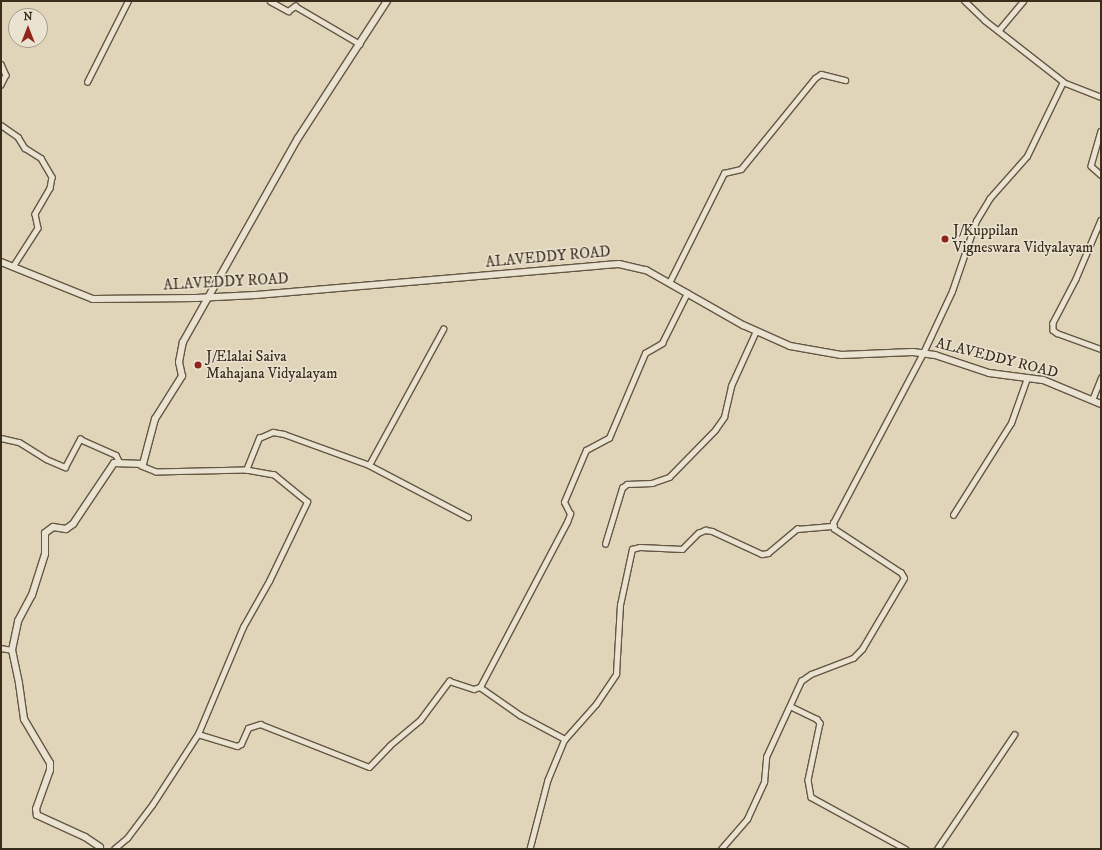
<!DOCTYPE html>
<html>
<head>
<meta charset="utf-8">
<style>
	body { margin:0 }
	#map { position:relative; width:1102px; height:850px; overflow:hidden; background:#e0d4b9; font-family:"IM FELL DW Pica",serif }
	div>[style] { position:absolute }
	.roads { filter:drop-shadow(1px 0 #645743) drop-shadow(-1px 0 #645743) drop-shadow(0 1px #645743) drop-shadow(0 -1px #645743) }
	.street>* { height:4.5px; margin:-2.25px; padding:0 2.25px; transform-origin:2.25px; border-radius:2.25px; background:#ebe3d2 }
	.secondary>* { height:6px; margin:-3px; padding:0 3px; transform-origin:3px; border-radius:3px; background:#ebe3d2 }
	.dots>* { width:11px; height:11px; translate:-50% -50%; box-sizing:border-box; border:2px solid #ebe3d2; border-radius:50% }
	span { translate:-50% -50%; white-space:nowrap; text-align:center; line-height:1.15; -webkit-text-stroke:3px #ebe3d2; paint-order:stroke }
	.poi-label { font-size:15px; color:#3b2d1c }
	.left { translate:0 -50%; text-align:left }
	.street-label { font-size:15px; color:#3b2d1c }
	.frame { position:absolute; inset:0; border:2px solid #3b2d1c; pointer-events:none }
	.north { position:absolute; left:8px; top:8px; width:40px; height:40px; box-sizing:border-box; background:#ebe3d2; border:1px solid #a59a89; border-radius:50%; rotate:0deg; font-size:11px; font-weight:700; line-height:16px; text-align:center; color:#3b2d1c }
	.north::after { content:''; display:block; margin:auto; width:14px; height:18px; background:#8f2418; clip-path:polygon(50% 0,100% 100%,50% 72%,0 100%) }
</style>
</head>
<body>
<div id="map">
	<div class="roads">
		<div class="street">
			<div style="left:270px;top:1px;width:21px;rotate:29deg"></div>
			<div style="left:288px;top:11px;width:9px;rotate:-36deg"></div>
			<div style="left:295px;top:6px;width:75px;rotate:30.3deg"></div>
			<div style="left:998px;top:31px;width:39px;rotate:-50deg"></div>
			<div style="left:1px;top:64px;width:12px;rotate:66deg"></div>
			<div style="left:6px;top:75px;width:11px;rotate:117deg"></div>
			<div style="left:87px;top:82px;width:91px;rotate:-63.2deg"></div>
			<div style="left:1063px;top:82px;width:41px;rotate:21.5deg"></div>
			<div style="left:1px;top:125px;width:21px;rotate:35deg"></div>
			<div style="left:18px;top:137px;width:13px;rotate:58deg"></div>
			<div style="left:25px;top:148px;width:19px;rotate:32deg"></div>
			<div style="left:41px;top:158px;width:22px;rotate:60deg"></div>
			<div style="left:52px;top:177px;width:11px;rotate:100deg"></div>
			<div style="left:50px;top:188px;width:30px;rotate:120deg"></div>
			<div style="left:35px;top:214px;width:14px;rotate:78deg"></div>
			<div style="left:38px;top:228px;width:46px;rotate:122.7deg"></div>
			<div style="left:1101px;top:131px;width:36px;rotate:106deg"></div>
			<div style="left:1091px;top:166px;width:13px;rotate:42deg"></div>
			<div style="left:1101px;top:220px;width:64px;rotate:113deg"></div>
			<div style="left:1076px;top:279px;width:50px;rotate:117.6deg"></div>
			<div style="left:1053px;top:323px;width:7px;rotate:90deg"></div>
			<div style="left:1053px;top:330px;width:5px;rotate:37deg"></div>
			<div style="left:1057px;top:333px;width:47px;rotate:20deg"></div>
			<div style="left:669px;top:283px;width:123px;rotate:-63.4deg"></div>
			<div style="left:724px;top:173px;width:17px;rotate:-13deg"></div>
			<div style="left:741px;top:169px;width:117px;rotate:-50.9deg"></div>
			<div style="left:815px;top:78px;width:7px;rotate:-34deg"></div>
			<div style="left:821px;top:74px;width:25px;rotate:14deg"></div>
			<div style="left:1092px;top:400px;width:24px;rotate:-68deg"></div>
			<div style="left:1px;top:438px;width:18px;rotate:13deg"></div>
			<div style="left:19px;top:442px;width:32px;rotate:32deg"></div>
			<div style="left:46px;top:459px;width:21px;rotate:23deg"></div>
			<div style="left:65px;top:467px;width:32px;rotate:-62deg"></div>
			<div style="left:80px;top:439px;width:39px;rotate:24deg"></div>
			<div style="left:116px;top:455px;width:7px;rotate:63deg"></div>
			<div style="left:369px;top:465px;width:155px;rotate:-61.4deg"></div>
			<div style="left:246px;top:470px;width:35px;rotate:-68deg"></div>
			<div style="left:259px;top:438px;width:15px;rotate:-23deg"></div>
			<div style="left:273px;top:432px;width:11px;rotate:10deg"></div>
			<div style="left:284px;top:434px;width:90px;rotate:20deg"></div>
			<div style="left:369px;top:465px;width:112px;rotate:27.7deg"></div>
			<div style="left:953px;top:515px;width:109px;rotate:-57.8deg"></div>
			<div style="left:1011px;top:423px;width:48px;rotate:-70.4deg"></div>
			<div style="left:605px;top:544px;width:59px;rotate:-73.1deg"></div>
			<div style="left:622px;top:488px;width:6px;rotate:-39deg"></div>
			<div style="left:627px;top:484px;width:25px;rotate:-2deg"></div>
			<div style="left:652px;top:483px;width:18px;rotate:-19deg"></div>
			<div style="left:669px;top:477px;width:66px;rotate:-45.6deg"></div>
			<div style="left:715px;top:430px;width:16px;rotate:-55deg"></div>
			<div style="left:724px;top:417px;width:32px;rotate:-77deg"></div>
			<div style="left:731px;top:386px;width:60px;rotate:-65.6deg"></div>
			<div style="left:1px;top:648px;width:11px;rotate:10deg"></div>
			<div style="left:480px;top:687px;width:49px;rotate:35deg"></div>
			<div style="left:520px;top:715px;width:51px;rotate:28.1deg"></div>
			<div style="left:565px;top:739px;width:44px;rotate:112.5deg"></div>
			<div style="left:548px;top:780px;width:71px;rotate:104.6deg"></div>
			<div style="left:790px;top:706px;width:30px;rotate:26deg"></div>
			<div style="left:817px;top:719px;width:5px;rotate:53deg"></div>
			<div style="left:820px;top:723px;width:58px;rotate:101.9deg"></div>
			<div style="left:808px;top:780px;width:17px;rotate:80deg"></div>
			<div style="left:811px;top:797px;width:108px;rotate:28.7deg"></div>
			<div style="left:198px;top:734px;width:41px;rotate:17.1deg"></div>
			<div style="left:237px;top:746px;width:4px;rotate:-27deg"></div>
			<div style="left:241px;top:744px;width:17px;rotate:-66deg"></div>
			<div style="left:248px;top:728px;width:13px;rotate:-18deg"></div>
			<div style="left:260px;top:724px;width:117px;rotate:21.5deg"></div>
			<div style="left:369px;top:767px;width:29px;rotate:-46deg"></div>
			<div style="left:389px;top:746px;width:40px;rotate:-40deg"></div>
			<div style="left:420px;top:720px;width:49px;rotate:-53.4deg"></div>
			<div style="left:449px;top:681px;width:26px;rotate:18deg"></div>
			<div style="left:474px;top:689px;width:6px;rotate:-18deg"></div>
			<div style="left:480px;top:687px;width:187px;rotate:-62.2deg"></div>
			<div style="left:567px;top:522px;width:9px;rotate:-69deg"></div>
			<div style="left:570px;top:514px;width:13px;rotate:-117deg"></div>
			<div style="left:564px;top:502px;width:56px;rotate:-67.1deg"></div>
			<div style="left:586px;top:450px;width:26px;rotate:-28deg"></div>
			<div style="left:609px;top:438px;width:92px;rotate:-67deg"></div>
			<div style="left:645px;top:353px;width:20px;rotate:-30deg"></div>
			<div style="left:662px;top:343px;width:56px;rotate:-63.4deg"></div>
			<div style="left:565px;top:739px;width:47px;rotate:-48.5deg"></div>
			<div style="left:596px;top:704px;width:36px;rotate:-56deg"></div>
			<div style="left:616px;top:674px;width:69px;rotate:-86.7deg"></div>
			<div style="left:620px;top:605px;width:57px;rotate:-77.9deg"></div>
			<div style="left:632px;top:549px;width:8px;rotate:-14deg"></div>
			<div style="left:640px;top:547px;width:42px;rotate:2.7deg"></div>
			<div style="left:682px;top:549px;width:23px;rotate:-45deg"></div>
			<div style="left:698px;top:533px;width:8px;rotate:-23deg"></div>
			<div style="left:705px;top:530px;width:7px;rotate:8deg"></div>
			<div style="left:712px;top:531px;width:55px;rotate:24.7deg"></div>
			<div style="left:762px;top:554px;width:6px;rotate:-9deg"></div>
			<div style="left:768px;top:553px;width:38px;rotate:-40deg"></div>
			<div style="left:797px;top:529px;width:37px;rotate:-5deg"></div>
			<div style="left:114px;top:849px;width:17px;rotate:-40deg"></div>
			<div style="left:127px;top:838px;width:41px;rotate:-52.9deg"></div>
			<div style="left:152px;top:805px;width:85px;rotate:-57.1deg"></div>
			<div style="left:198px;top:734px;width:116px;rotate:-67.2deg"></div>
			<div style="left:243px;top:627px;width:53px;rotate:-60.5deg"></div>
			<div style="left:269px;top:581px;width:88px;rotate:-64.3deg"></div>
			<div style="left:307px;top:502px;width:43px;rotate:-140.7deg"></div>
			<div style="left:274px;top:475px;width:28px;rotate:-170deg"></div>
			<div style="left:246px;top:470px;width:90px;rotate:178.7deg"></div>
			<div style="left:156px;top:472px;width:16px;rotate:-158deg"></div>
			<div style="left:721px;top:849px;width:40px;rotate:-49deg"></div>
			<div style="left:747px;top:819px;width:41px;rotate:-65.3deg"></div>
			<div style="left:764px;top:782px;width:25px;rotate:-85deg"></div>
			<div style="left:766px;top:757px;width:84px;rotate:-65.3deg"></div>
			<div style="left:801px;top:681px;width:12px;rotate:-35deg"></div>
			<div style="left:811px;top:674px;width:45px;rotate:-20.9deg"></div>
			<div style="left:853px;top:658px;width:13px;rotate:-45deg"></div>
			<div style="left:862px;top:649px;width:82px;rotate:-59.4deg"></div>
			<div style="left:904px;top:578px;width:6px;rotate:-121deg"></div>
			<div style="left:901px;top:573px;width:80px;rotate:-146.7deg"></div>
			<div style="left:834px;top:529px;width:6px;rotate:-99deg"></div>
			<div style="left:833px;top:523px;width:192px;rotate:-62.1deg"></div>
			<div style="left:923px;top:353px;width:68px;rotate:-64.9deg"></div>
			<div style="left:952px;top:291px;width:74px;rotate:-71.1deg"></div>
			<div style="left:976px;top:221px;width:26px;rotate:-59deg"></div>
			<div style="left:989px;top:199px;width:57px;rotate:-48.5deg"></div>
			<div style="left:1027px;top:156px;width:82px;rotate:-64.1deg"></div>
			<div style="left:1063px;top:82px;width:99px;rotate:-142deg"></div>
			<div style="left:985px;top:21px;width:29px;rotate:-136deg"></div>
			<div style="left:937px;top:849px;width:138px;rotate:-56deg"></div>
		</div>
		<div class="secondary">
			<div style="left:1px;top:262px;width:99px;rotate:21.9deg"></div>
			<div style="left:93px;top:299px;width:103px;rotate:-0.6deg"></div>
			<div style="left:196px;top:298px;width:60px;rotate:-2.9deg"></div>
			<div style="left:256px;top:295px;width:364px;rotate:-4.9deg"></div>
			<div style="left:619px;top:264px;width:28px;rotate:13deg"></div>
			<div style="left:646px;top:270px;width:112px;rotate:29.6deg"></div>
			<div style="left:743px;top:325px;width:51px;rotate:24.1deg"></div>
			<div style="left:790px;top:346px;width:52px;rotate:10deg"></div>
			<div style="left:841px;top:355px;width:72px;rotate:-2.4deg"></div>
			<div style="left:913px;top:352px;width:22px;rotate:8deg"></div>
			<div style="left:935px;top:355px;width:57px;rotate:18.4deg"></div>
			<div style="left:989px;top:373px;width:54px;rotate:7.4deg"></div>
			<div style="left:1043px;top:380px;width:63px;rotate:22.5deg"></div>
			<div style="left:100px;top:847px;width:18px;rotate:-146deg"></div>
			<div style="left:85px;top:837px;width:53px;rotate:-155.4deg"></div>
			<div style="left:37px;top:815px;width:6px;rotate:-99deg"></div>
			<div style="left:36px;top:809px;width:41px;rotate:-70.3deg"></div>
			<div style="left:50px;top:770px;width:7px;rotate:-90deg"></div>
			<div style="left:50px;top:763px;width:51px;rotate:-120.6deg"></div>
			<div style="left:24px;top:719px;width:36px;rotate:-98deg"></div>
			<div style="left:19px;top:683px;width:34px;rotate:-102deg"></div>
			<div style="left:12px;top:650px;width:30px;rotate:-78deg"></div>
			<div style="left:18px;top:621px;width:30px;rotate:-62deg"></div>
			<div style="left:32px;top:595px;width:43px;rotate:-72.4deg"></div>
			<div style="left:45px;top:554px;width:21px;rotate:-90deg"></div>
			<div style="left:45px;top:533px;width:10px;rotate:-37deg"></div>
			<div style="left:53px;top:527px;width:13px;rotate:9deg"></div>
			<div style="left:66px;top:529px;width:9px;rotate:-36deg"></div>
			<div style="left:73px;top:524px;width:73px;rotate:-56.1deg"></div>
			<div style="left:114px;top:463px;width:29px;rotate:2deg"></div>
			<div style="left:143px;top:464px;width:47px;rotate:-75.1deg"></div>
			<div style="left:155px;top:419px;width:51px;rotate:-57.9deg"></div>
			<div style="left:182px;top:376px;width:14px;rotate:-102deg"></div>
			<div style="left:179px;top:362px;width:20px;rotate:-79deg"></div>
			<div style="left:183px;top:342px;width:234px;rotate:-60.6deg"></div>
			<div style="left:298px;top:138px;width:163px;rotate:-57deg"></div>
		</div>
	</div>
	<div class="dots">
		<div style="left:945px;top:239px;background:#8f2418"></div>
		<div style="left:198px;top:365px;background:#8f2418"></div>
	</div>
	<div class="poi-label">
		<span class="left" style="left:953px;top:239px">J/Kuppilan<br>Vigneswara Vidyalayam</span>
		<span class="left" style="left:206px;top:365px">J/Elalai Saiva<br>Mahajana Vidyalayam</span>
	</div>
	<div class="street-label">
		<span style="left:548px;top:257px;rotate:-5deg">ALAVEDDY ROAD</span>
		<span style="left:226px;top:282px;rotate:-3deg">ALAVEDDY ROAD</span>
		<span style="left:997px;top:358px;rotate:14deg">ALAVEDDY ROAD</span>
	</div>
	<div class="frame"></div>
	<div class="north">N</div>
</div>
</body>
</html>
